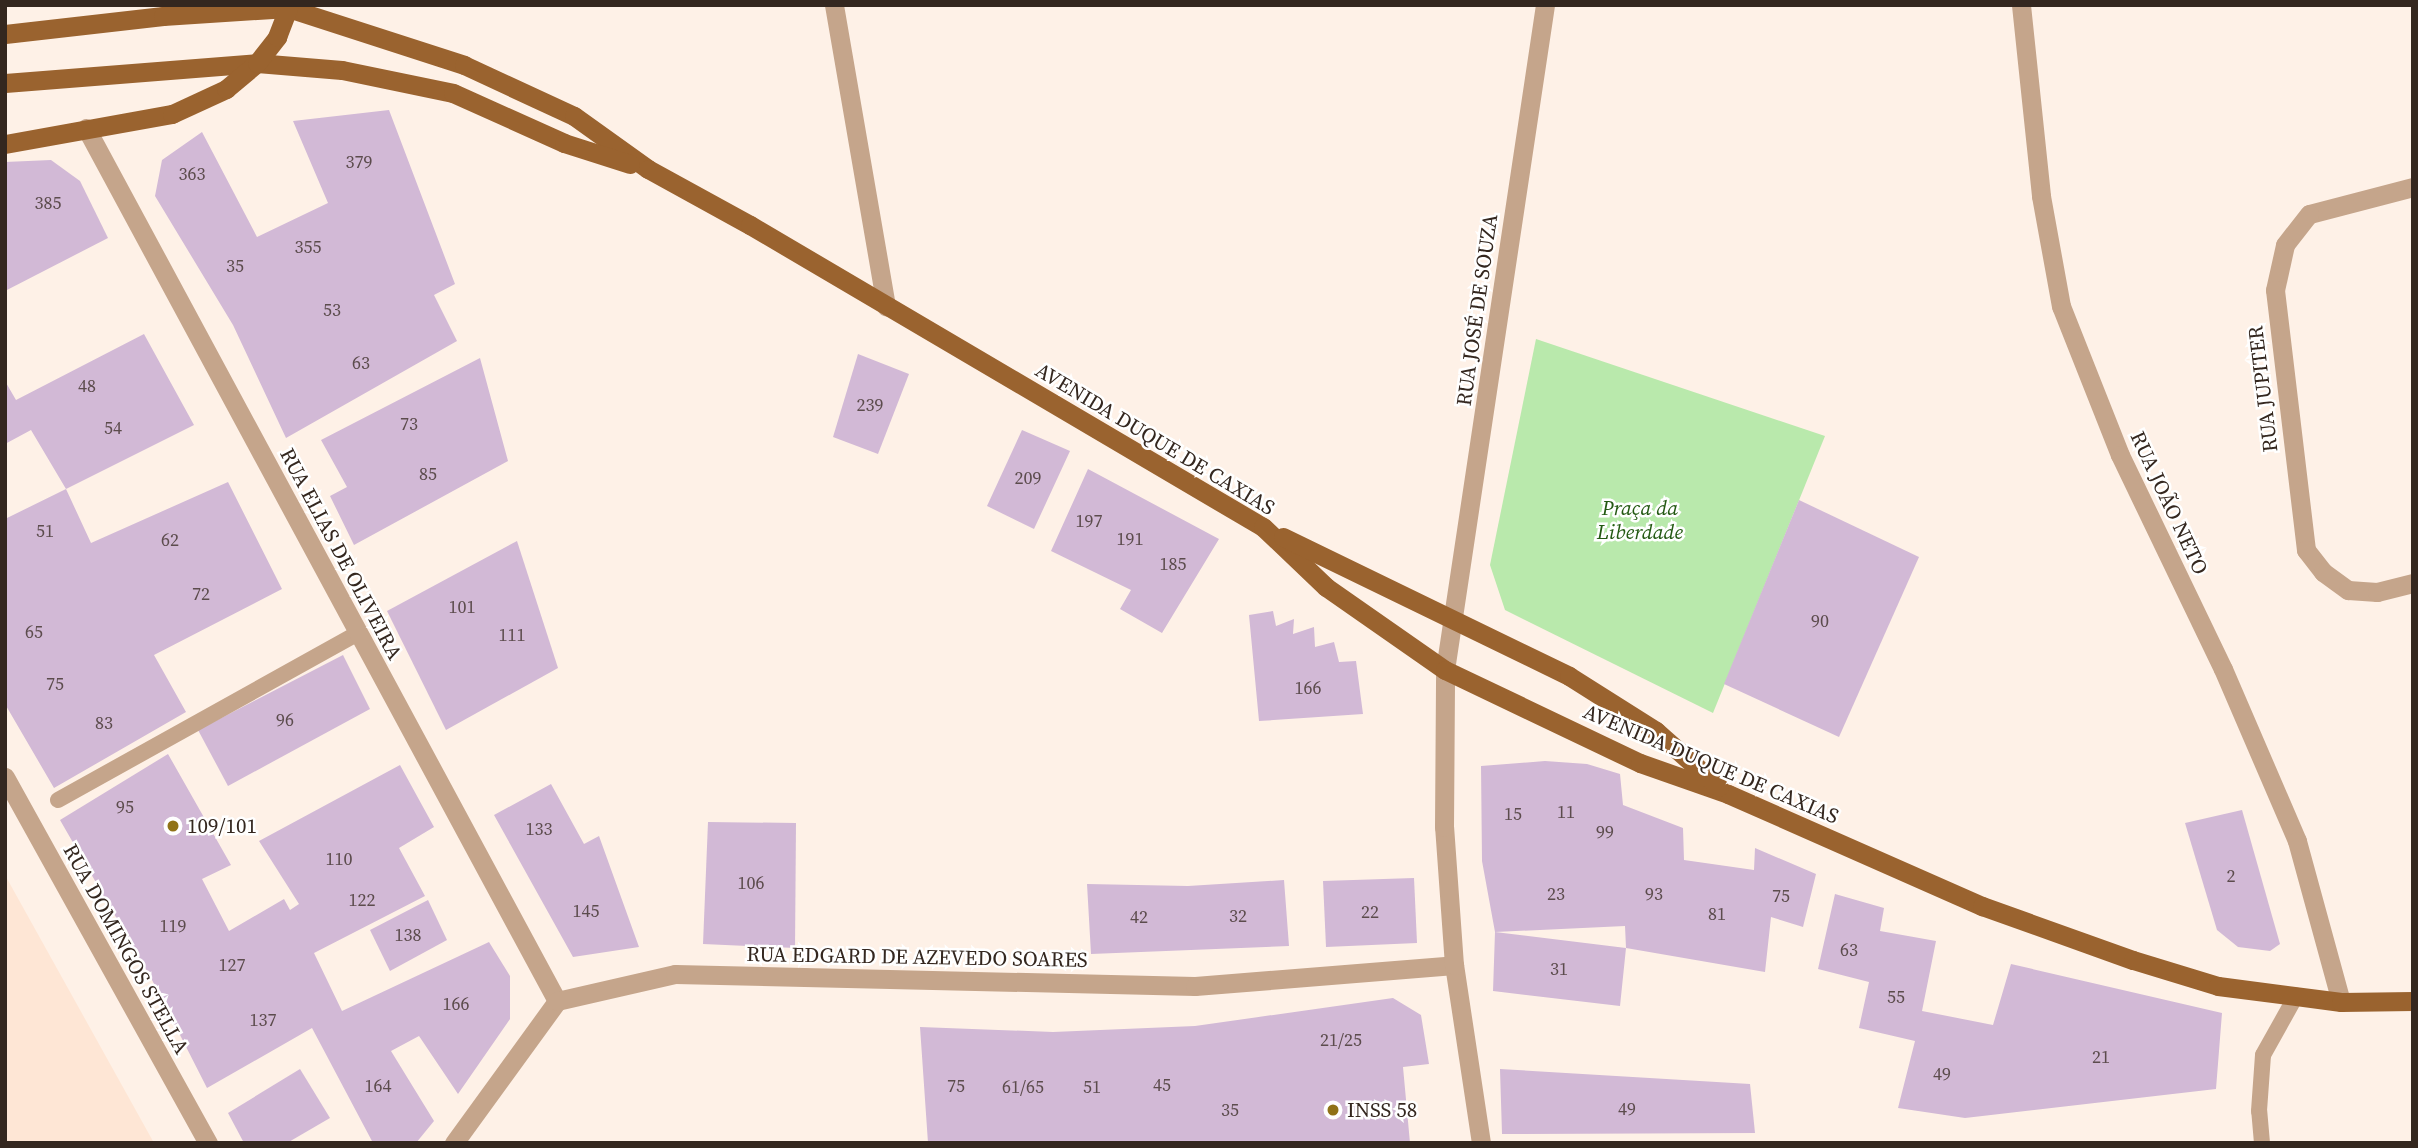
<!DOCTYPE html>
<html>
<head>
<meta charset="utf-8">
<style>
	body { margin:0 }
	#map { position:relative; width:2418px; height:1148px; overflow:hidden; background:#fef1e7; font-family:"Source Serif 4",serif }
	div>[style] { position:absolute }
	.built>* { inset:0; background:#fee6d5 }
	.green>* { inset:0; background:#b9e9ac }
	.building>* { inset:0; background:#d2b9d6 }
	.service>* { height:16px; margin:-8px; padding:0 8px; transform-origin:8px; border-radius:8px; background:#c5a58b }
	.minor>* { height:19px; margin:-9.5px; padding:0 9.5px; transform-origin:9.5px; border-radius:9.5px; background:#c5a58b }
	.primary>* { height:19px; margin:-9.5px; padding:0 9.5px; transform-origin:9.5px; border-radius:9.5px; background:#9a632f }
	.dots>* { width:19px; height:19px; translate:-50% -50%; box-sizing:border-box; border:4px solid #fff; border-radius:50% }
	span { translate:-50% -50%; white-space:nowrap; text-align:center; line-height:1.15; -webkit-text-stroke:5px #fff; paint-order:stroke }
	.number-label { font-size:18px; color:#5c4c4d }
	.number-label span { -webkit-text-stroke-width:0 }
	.street-label { font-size:21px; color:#34271f }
	.park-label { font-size:21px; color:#235912; font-style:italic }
	.poi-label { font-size:21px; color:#34271f }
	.left { translate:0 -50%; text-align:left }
	.frame { position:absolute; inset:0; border:7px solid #34271f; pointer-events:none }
</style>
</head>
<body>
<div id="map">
	<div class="built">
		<div style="clip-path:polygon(5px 875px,154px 1143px,5px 1143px)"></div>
	</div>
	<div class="green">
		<div style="clip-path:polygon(1536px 339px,1825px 436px,1713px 713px,1505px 610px,1490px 565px)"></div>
	</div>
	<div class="building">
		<div style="clip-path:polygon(389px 110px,455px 284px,434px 295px,457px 341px,286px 438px,233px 325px,155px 196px,162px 160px,202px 132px,257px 237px,328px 203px,293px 121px)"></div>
		<div style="clip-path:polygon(51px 160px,80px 181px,108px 238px,5px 291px,5px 162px)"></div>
		<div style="clip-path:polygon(144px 334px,194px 425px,66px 489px,31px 430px,5px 444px,5px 381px,16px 400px)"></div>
		<div style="clip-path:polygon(858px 354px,909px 374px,878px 454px,833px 437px)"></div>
		<div style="clip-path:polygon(480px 358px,508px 461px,354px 545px,330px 496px,347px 487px,321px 440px)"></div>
		<div style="clip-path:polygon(1022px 430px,1070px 451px,1034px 529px,987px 506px)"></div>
		<div style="clip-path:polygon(1088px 469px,1219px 539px,1162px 633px,1120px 609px,1131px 590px,1051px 551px)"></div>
		<div style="clip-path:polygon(228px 482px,282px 589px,154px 655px,186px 712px,54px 788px,5px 704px,5px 519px,66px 489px,91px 543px)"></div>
		<div style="clip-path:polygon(1799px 500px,1919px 557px,1839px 737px,1724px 684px)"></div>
		<div style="clip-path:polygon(517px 541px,558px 668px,446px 730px,387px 611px)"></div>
		<div style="clip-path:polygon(1273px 611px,1276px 626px,1294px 619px,1293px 634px,1314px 627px,1315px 647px,1334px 642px,1339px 662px,1356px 661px,1363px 714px,1259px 721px,1249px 615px)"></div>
		<div style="clip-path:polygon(343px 655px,370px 709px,228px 786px,198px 730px)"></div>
		<div style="clip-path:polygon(168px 754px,231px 865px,202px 879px,229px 931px,284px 899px,290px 910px,299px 904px,259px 841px,400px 765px,434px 827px,399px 848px,425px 896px,314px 953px,342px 1011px,489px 942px,510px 976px,510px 1019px,458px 1094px,419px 1036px,391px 1051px,434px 1121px,416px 1143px,373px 1143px,312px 1028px,207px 1088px,151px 978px,60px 820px)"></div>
		<div style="clip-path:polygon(1545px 761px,1587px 764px,1620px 774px,1623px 805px,1683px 828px,1684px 860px,1754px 870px,1755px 848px,1816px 874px,1803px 927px,1771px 917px,1765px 972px,1626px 948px,1625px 926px,1495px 932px,1626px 948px,1620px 1006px,1493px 991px,1495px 932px,1482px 861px,1481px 766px)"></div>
		<div style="clip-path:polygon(551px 784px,584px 844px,599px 836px,639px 947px,573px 957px,494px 815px)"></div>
		<div style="clip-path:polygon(2242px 810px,2280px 944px,2270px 951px,2238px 947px,2217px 930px,2185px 823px)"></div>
		<div style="clip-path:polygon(708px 822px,796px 823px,795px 948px,703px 944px)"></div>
		<div style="clip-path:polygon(1414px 878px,1417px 943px,1326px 947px,1323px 881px)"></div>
		<div style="clip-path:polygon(1284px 880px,1289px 946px,1091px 954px,1087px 884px,1188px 886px)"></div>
		<div style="clip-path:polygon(1835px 894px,1884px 908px,1880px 931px,1936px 941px,1922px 1011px,1993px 1025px,2011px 964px,2222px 1013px,2216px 1089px,1965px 1118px,1898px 1108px,1915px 1041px,1859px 1028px,1869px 982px,1818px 969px)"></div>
		<div style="clip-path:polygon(428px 900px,447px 940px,390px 971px,370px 930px)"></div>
		<div style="clip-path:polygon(1393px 998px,1421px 1015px,1429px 1064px,1403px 1067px,1410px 1143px,928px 1143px,920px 1027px,1053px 1032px,1195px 1026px)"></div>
		<div style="clip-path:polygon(300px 1069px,330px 1118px,287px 1143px,244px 1143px,228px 1113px)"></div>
		<div style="clip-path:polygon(1500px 1069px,1750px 1084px,1755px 1133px,1502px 1134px)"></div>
	</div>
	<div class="service">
		<div style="left:58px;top:800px;width:343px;rotate:-29.1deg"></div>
		<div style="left:2262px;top:1143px;width:32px;rotate:-95deg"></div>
		<div style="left:2259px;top:1111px;width:56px;rotate:-85.9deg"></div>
		<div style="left:2263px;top:1055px;width:68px;rotate:-60.8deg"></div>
	</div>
	<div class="minor">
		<div style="left:834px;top:5px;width:306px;rotate:80.2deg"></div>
		<div style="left:2021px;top:5px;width:192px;rotate:84deg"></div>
		<div style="left:2041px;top:196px;width:112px;rotate:79.7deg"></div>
		<div style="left:2061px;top:306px;width:160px;rotate:68.4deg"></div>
		<div style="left:2120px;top:455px;width:237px;rotate:64.3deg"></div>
		<div style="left:2223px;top:669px;width:187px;rotate:66.7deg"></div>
		<div style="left:2297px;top:841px;width:167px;rotate:74.7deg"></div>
		<div style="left:86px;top:128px;width:992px;rotate:61.65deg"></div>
		<div style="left:2413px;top:187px;width:107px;rotate:165.4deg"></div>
		<div style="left:2309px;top:214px;width:39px;rotate:128deg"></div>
		<div style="left:2285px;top:245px;width:46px;rotate:102.5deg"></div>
		<div style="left:2275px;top:290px;width:262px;rotate:83.2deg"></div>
		<div style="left:2306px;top:550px;width:28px;rotate:52deg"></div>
		<div style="left:2323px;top:572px;width:31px;rotate:36deg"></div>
		<div style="left:2348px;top:590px;width:29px;rotate:4deg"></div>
		<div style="left:2377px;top:592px;width:37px;rotate:-14deg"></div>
		<div style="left:5px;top:777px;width:419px;rotate:61deg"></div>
		<div style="left:454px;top:1143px;width:175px;rotate:-54deg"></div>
		<div style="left:557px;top:1001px;width:121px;rotate:-12.9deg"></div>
		<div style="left:675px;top:974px;width:520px;rotate:1.32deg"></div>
		<div style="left:1195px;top:986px;width:260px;rotate:-4.6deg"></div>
		<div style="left:1481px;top:1143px;width:180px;rotate:-98.6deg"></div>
		<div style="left:1454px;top:965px;width:138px;rotate:-94.1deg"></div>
		<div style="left:1444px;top:827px;width:157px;rotate:-89.6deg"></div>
		<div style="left:1445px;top:670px;width:672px;rotate:-81.45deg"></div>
	</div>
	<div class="primary">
		<div style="left:5px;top:34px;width:159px;rotate:-6.5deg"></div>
		<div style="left:163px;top:16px;width:125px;rotate:-3.7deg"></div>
		<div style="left:288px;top:8px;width:185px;rotate:17.9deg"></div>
		<div style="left:464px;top:65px;width:121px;rotate:24.9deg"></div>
		<div style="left:574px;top:116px;width:91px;rotate:35.6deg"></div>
		<div style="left:648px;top:169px;width:116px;rotate:28.8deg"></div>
		<div style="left:750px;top:225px;width:595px;rotate:30.49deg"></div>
		<div style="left:1263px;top:527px;width:87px;rotate:43.6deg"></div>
		<div style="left:1326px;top:587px;width:145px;rotate:34.9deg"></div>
		<div style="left:1445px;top:670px;width:216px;rotate:25.5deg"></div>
		<div style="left:1640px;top:763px;width:93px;rotate:19.4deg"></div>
		<div style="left:1728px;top:794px;width:278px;rotate:23.8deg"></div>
		<div style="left:1982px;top:906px;width:160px;rotate:19.7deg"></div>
		<div style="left:2133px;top:960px;width:89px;rotate:17deg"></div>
		<div style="left:2218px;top:986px;width:124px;rotate:7.4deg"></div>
		<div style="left:2341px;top:1002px;width:72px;rotate:-0.8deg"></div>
		<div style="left:5px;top:83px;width:253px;rotate:-4.5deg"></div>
		<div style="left:257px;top:63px;width:85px;rotate:4.7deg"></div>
		<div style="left:342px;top:70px;width:113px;rotate:11.7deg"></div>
		<div style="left:453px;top:93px;width:122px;rotate:24.2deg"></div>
		<div style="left:564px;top:143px;width:69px;rotate:17.7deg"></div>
		<div style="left:5px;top:144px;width:170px;rotate:-10.2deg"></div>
		<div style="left:172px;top:114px;width:60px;rotate:-24.8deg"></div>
		<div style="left:226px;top:89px;width:40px;rotate:-40deg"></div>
		<div style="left:257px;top:63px;width:33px;rotate:-52deg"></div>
		<div style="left:277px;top:37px;width:31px;rotate:-69deg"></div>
		<div style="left:1283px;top:537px;width:318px;rotate:25.9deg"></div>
		<div style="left:1569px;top:676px;width:103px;rotate:32.3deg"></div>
		<div style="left:1656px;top:731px;width:84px;rotate:41.6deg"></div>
	</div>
	<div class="dots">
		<div style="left:173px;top:826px;background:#907217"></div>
		<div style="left:1333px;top:1110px;background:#907217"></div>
	</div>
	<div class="number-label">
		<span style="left:359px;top:162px">379</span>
		<span style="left:192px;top:174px">363</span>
		<span style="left:48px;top:203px">385</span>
		<span style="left:308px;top:247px">355</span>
		<span style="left:235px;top:266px">35</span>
		<span style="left:332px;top:310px">53</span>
		<span style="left:361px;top:363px">63</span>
		<span style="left:87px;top:386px">48</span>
		<span style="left:870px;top:405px">239</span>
		<span style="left:409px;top:424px">73</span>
		<span style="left:113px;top:428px">54</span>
		<span style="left:428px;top:474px">85</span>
		<span style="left:1028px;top:478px">209</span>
		<span style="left:1089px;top:521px">197</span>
		<span style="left:45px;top:531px">51</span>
		<span style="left:1130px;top:539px">191</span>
		<span style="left:170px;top:540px">62</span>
		<span style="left:1173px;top:564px">185</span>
		<span style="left:201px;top:594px">72</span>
		<span style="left:462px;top:607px">101</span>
		<span style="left:1820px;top:621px">90</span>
		<span style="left:34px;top:632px">65</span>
		<span style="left:512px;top:635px">111</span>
		<span style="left:55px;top:684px">75</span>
		<span style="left:1308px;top:688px">166</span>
		<span style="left:285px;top:720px">96</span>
		<span style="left:104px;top:723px">83</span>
		<span style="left:125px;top:807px">95</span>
		<span style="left:1566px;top:812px">11</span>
		<span style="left:1513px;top:814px">15</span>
		<span style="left:539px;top:829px">133</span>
		<span style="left:1605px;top:832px">99</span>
		<span style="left:339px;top:859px">110</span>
		<span style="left:2231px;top:876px">2</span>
		<span style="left:751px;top:883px">106</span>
		<span style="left:1556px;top:894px">23</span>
		<span style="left:1654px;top:894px">93</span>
		<span style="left:1781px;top:896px">75</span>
		<span style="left:362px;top:900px">122</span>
		<span style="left:586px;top:911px">145</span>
		<span style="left:1370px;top:912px">22</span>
		<span style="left:1717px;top:914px">81</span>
		<span style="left:1238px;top:916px">32</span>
		<span style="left:1139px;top:917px">42</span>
		<span style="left:173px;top:926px">119</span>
		<span style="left:408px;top:935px">138</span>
		<span style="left:1849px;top:950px">63</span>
		<span style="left:232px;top:965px">127</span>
		<span style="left:1559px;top:969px">31</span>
		<span style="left:1896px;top:997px">55</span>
		<span style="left:456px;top:1004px">166</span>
		<span style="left:263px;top:1020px">137</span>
		<span style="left:1341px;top:1040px">21/25</span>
		<span style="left:2101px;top:1057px">21</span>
		<span style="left:1942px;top:1074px">49</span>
		<span style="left:1162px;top:1085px">45</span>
		<span style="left:378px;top:1086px">164</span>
		<span style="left:956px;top:1086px">75</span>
		<span style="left:1023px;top:1087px">61/65</span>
		<span style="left:1092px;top:1087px">51</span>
		<span style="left:1627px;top:1109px">49</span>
		<span style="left:1230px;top:1110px">35</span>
	</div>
	<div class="street-label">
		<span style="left:1477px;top:310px;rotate:-82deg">RUA JOSÉ DE SOUZA</span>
		<span style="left:2263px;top:389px;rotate:-97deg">RUA JUPITER</span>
		<span style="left:1155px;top:439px;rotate:31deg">AVENIDA DUQUE DE CAXIAS</span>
		<span style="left:2169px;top:503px;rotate:65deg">RUA JOÃO NETO</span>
		<span style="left:341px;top:554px;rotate:62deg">RUA ELIAS DE OLIVEIRA</span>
		<span style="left:1711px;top:764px;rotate:23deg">AVENIDA DUQUE DE CAXIAS</span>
		<span style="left:126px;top:949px;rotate:61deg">RUA DOMINGOS STELLA</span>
		<span style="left:917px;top:957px;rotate:1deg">RUA EDGARD DE AZEVEDO SOARES</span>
	</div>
	<div class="park-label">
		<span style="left:1640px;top:520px">Praça da<br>Liberdade</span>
	</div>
	<div class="poi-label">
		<span class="left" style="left:187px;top:826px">109/101</span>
		<span class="left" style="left:1347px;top:1110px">INSS 58</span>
	</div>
	<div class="frame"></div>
</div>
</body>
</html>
